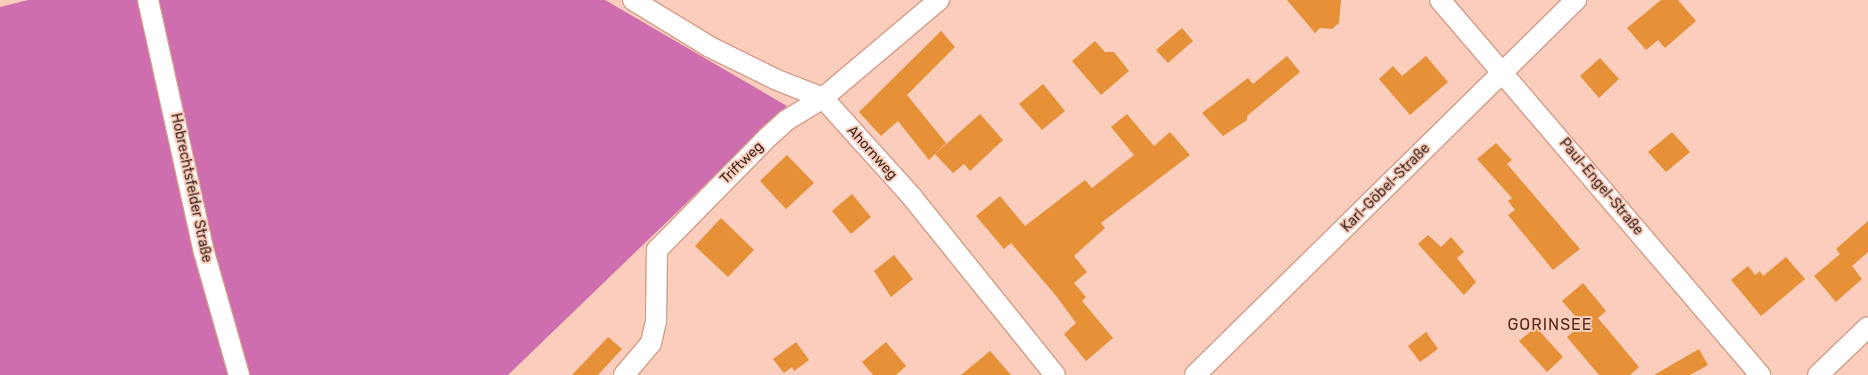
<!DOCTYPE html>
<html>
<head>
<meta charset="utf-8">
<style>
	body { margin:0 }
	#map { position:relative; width:1868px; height:375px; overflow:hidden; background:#facdbc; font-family:Rubik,sans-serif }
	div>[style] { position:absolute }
	.forest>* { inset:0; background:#cf6eae }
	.building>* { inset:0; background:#e69038 }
	.roads { filter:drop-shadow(1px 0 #d39d89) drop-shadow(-1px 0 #d39d89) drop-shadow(0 1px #d39d89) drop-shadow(0 -1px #d39d89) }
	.minor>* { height:20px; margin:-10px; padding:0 10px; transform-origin:10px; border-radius:10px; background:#fff }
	span { translate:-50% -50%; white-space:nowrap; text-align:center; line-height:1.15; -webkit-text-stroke:4px #facdbc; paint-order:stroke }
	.street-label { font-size:14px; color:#37221a }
	.quarter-label { font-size:16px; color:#562a18; letter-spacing:1px }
</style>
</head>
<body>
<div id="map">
	<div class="forest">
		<div style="clip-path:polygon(28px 0,605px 0,787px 106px,508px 375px,0 375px,0 7px)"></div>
	</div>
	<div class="building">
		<div style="clip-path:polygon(1287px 0,1341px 0,1339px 23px,1332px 29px,1320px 28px,1315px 33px)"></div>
		<div style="clip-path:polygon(1661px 0,1678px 0,1696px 21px,1665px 48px,1658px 40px,1646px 50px,1627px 28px)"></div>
		<div style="clip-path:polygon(1182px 28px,1193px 41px,1168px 63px,1156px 50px)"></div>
		<div style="clip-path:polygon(941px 31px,955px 47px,907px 95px,946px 143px,929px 160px,898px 121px,881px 136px,859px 112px)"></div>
		<div style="clip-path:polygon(1095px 41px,1105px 52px,1114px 52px,1129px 71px,1101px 95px,1072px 61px)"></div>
		<div style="clip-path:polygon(1287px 56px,1300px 72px,1247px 116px,1247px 120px,1223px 136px,1202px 113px,1248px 78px,1253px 84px)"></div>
		<div style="clip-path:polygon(1426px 56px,1448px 82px,1410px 115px,1379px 79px,1393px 66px,1402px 76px)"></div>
		<div style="clip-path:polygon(1600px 58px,1619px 79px,1599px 98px,1580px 76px)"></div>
		<div style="clip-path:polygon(1043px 84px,1065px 111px,1042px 130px,1019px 104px)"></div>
		<div style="clip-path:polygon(980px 114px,1003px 140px,970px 171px,964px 164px,953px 173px,935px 154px)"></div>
		<div style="clip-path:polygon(1127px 114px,1154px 146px,1170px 132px,1190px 155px,1101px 223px,1105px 228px,1074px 256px,1087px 272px,1074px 283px,1086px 297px,1082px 301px,1113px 338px,1086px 361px,1064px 334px,1076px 323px,1057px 297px,1011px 243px,1004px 249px,976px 216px,1000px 196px,1025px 226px,1085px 180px,1092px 188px,1134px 155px,1111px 127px)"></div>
		<div style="clip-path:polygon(1672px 132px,1690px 152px,1666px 172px,1648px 152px)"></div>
		<div style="clip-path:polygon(1496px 143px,1512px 160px,1507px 164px,1580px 249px,1553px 270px,1508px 215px,1515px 210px,1508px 201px,1512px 198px,1477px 159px)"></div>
		<div style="clip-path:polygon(787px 155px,814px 183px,786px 209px,760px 181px)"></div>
		<div style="clip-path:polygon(852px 194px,871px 217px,851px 234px,832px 211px)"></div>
		<div style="clip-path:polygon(721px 218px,754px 250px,728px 277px,695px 246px)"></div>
		<div style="clip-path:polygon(1868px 221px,1868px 252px,1852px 266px,1862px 279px,1836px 302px,1814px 276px,1840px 254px,1836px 249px)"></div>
		<div style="clip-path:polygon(1428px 235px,1441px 247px,1451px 237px,1464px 252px,1457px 258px,1476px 282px,1464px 295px,1418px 244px)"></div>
		<div style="clip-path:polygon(894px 255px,913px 279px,891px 297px,874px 271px)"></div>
		<div style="clip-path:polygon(1786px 257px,1805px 279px,1761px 316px,1731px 280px,1748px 266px,1755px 275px,1760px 271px,1763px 276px)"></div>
		<div style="clip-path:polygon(1583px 283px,1606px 311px,1598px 318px,1639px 367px,1630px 375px,1599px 375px,1567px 337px,1582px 324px,1562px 301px)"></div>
		<div style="clip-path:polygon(1536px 327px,1563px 357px,1547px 372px,1519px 341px)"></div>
		<div style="clip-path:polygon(1426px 332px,1438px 349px,1420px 362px,1408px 346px)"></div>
		<div style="clip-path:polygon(608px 337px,622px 349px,598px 375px,572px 375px)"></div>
		<div style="clip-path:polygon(796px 342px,809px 360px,794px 371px,792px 367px,784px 373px,773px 359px)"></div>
		<div style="clip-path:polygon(886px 342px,906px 366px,896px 375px,873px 375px,862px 362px)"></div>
		<div style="clip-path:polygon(1699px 349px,1708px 365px,1690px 375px,1654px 375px)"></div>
		<div style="clip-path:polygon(990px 351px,1011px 375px,961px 375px)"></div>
	</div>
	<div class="roads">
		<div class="minor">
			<div style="left:148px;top:0;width:258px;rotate:77.5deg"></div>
			<div style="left:204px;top:252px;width:128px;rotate:74.1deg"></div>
			<div style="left:633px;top:0;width:90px;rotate:31.4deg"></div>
			<div style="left:710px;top:47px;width:75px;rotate:26.2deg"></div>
			<div style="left:777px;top:80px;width:49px;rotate:21.4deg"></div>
			<div style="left:823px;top:98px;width:133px;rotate:48deg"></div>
			<div style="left:912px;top:197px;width:228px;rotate:51.2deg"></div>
			<div style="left:1440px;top:0;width:493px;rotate:49.5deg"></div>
			<div style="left:624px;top:375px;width:42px;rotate:-49.8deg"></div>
			<div style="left:651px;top:343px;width:23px;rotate:-77deg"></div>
			<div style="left:656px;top:321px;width:71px;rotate:-89.2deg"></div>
			<div style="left:657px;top:250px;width:158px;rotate:-45.5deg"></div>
			<div style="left:768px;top:137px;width:25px;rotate:-42deg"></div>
			<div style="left:787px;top:120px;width:42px;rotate:-31.4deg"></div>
			<div style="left:823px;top:98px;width:152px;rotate:-40.2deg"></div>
			<div style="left:1195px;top:375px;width:535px;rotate:-44.55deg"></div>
			<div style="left:1818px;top:375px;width:69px;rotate:-43.8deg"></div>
		</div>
	</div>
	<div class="street-label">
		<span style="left:872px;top:153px;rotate:48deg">Ahornweg</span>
		<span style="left:742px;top:163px;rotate:-44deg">Triftweg</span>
		<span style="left:1601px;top:187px;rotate:50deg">Paul-Engel-Straße</span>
		<span style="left:191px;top:188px;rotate:78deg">Hobrechtsfelder Straße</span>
		<span style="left:1386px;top:188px;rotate:-45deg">Karl-Göbel-Straße</span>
	</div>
	<div class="quarter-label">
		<span style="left:1550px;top:325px">GORINSEE</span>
	</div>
</div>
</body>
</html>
